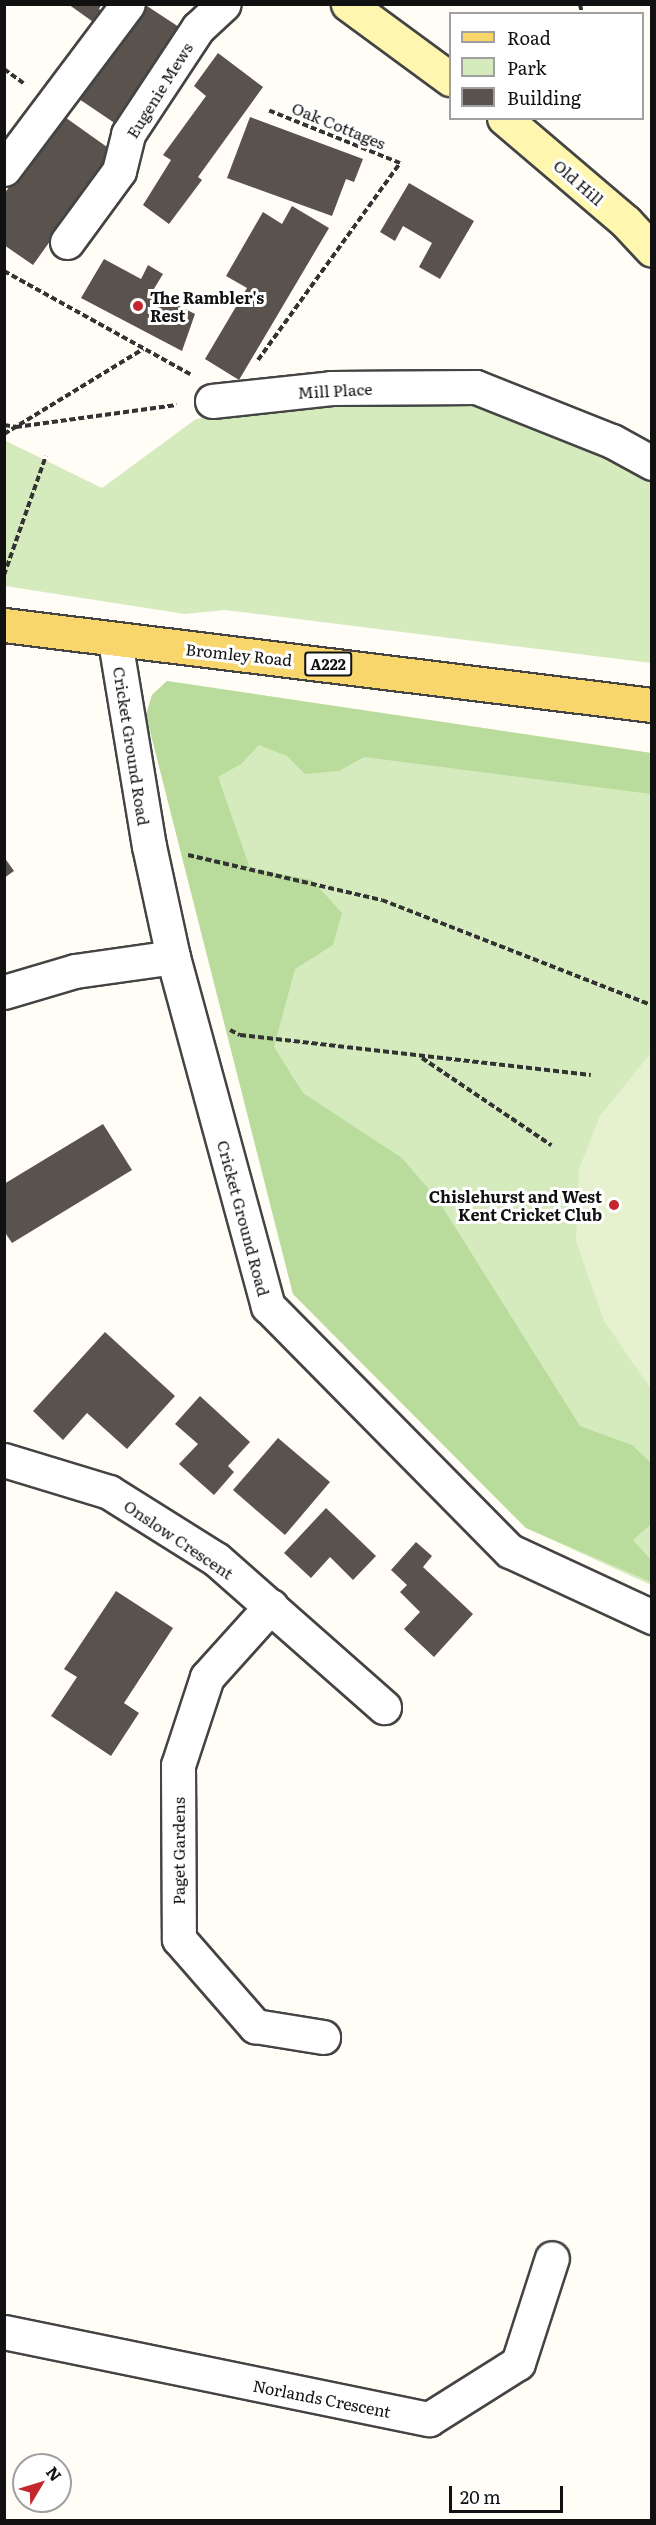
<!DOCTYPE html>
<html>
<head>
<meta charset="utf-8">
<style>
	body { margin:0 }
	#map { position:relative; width:656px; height:2525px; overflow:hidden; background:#fffdf5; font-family:Literata,serif }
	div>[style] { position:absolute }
	.green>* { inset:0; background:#d5ebbd }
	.forest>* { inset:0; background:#b9dc9c }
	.pitch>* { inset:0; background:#e6f2cf }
	.building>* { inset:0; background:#5a524d }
	.path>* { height:4px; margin-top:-2px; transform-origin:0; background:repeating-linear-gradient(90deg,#333 0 6px,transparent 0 9px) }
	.roads { filter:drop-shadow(2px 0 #444) drop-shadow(-2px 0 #444) drop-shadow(0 2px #444) drop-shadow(0 -2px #444) }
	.minor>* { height:33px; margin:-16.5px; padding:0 16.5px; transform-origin:16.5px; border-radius:16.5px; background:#fff }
	.secondary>* { height:33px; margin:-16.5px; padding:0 16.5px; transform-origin:16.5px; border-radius:16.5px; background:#fff6b0 }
	.primary>* { height:33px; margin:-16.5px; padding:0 16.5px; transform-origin:16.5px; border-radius:16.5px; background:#f9d66b }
	.dots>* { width:16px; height:16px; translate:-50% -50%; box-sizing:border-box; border:3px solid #fff; border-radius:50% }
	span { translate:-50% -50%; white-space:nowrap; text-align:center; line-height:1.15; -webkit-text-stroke:6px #fff; paint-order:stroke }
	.shield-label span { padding:2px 4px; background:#fff; border:2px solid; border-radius:4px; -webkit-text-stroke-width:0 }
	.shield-label { font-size:15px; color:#111; font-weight:700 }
	.street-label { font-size:16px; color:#111 }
	.poi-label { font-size:16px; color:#111; font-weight:700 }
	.left { translate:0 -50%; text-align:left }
	.right { translate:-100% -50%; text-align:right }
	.frame { position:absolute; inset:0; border:6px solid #111; pointer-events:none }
	.legend { position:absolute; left:449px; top:12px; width:195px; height:108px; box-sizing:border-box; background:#fff; border:2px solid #a0a0a0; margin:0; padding:8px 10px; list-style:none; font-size:18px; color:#111 }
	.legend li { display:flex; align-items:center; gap:12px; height:30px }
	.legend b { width:30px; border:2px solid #a0a0a0 }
	.north { position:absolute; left:12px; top:2453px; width:60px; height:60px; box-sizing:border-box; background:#fff; border:2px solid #a0a0a0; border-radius:50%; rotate:52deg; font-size:16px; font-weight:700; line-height:24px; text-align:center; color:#111 }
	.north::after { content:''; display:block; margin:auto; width:21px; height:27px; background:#c4262e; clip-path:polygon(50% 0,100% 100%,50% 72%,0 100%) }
	.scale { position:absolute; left:449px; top:2486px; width:114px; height:27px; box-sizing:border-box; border:3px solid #111; border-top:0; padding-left:8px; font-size:18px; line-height:21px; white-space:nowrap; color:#111; -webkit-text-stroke:4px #fff; paint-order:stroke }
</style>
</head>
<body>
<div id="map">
	<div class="green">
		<div style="clip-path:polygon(333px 395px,476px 396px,651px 473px,651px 663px,225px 610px,185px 614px,5px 586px,4px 440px,102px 488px,196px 419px)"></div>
		<div style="clip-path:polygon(167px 681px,651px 753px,651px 1585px,526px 1528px,293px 1294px,146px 715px,152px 695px)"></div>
	</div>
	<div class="forest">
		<div style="clip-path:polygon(167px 681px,651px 753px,651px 794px,364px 757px,339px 771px,305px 774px,287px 756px,259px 745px,241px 764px,218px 777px,250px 868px,312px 880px,342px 913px,333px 945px,295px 969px,274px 1047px,303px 1093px,402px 1158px,438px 1200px,580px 1426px,632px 1445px,651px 1463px,651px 1524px,633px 1540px,651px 1560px,651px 1582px,526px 1528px,293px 1294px,146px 715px,152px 695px)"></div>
	</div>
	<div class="pitch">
		<div style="clip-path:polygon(651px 1053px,651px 1389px,604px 1321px,576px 1241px,579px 1169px,600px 1116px)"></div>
	</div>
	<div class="building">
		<div style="clip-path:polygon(68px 4px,102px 4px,99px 9px,110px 18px,103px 29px)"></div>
		<div style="clip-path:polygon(144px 4px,185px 31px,119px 126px,79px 99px)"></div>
		<div style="clip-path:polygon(218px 53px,263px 87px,198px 177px,202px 180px,169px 224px,143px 205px,171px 160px,163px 155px,206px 96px,194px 86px)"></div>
		<div style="clip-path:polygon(62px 115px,114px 152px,33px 265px,4px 245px,4px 194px)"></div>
		<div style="clip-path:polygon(250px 117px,363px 159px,354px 182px,346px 179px,332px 216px,227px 178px)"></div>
		<div style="clip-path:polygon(409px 183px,474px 221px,440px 279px,419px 267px,432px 243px,403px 226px,395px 241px,380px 232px)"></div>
		<div style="clip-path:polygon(292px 206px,329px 228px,239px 380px,205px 359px,247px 288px,226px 276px,263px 212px,282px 224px)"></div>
		<div style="clip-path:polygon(104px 259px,141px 279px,148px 265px,163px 274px,152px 292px,195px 314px,182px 351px,81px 298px)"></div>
		<div style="clip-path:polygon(4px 857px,14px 871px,4px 878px)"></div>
		<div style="clip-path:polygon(103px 1124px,132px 1170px,12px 1243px,4px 1231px,4px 1184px)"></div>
		<div style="clip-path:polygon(105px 1332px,175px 1396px,127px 1449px,87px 1413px,63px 1440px,33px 1411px)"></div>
		<div style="clip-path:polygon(200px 1396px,250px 1442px,228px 1466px,234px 1472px,214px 1495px,179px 1464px,198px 1444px,175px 1424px)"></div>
		<div style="clip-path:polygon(278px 1438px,330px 1482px,285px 1535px,233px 1490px)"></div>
		<div style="clip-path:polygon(326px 1508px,376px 1556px,353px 1580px,330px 1557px,311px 1578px,284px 1553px)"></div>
		<div style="clip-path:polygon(416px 1542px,432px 1556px,423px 1567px,473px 1614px,434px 1657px,404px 1629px,420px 1612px,400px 1592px,407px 1585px,391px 1570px)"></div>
		<div style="clip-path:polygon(116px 1591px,173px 1628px,124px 1703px,139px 1713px,111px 1756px,51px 1716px,77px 1677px,64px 1669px)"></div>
	</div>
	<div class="path">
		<div style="left:580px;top:4px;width:10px;rotate:79deg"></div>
		<div style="left:4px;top:69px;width:24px;rotate:36deg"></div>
		<div style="left:4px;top:271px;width:213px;rotate:29deg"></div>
		<div style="left:258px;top:360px;width:243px;rotate:-54.2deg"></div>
		<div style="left:400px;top:163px;width:142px;rotate:-158.1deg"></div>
		<div style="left:4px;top:425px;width:12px;rotate:9deg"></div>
		<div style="left:16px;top:427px;width:162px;rotate:-7.8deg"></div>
		<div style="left:4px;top:434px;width:163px;rotate:-31.4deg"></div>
		<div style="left:4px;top:575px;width:126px;rotate:-70.6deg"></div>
		<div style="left:188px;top:855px;width:199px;rotate:13.1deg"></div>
		<div style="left:382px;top:900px;width:290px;rotate:21.3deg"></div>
		<div style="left:230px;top:1030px;width:11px;rotate:27deg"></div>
		<div style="left:240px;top:1035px;width:353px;rotate:6.5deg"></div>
		<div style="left:422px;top:1058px;width:156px;rotate:34deg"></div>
	</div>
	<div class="roads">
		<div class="minor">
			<div style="left:4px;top:169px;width:206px;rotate:-53.1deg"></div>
			<div style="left:67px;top:242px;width:88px;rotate:-53.8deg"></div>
			<div style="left:119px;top:171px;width:38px;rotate:-76deg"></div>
			<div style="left:128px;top:134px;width:127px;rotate:-56.6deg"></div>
			<div style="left:198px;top:28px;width:35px;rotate:-43deg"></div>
			<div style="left:212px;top:401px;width:120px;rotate:-6.2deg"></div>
			<div style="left:331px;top:388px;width:145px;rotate:-0.4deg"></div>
			<div style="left:476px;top:387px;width:146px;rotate:21.7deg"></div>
			<div style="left:612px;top:441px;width:46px;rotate:28.8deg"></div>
			<div style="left:115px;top:641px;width:208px;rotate:80.6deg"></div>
			<div style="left:149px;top:846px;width:114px;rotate:77.8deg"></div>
			<div style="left:173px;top:957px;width:362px;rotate:74.8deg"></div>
			<div style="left:268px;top:1306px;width:344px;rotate:45.4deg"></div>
			<div style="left:510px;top:1551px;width:157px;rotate:24.9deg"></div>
			<div style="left:4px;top:992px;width:74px;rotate:-16.5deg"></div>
			<div style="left:75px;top:971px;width:99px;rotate:-8.1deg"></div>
			<div style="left:4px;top:1460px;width:110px;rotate:16.9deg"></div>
			<div style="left:109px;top:1492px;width:126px;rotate:32.1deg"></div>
			<div style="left:216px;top:1559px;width:224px;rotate:41.4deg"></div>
			<div style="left:271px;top:1606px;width:96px;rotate:132deg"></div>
			<div style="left:207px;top:1677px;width:93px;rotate:108.2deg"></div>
			<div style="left:178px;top:1765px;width:174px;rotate:89.7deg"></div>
			<div style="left:179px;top:1939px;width:116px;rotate:48.9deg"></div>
			<div style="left:255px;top:2026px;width:69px;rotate:9.2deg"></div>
			<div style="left:4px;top:2332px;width:434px;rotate:11.6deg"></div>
			<div style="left:429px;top:2419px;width:105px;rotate:-32.2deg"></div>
			<div style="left:518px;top:2363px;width:110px;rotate:-72.1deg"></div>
		</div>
		<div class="secondary">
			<div style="left:348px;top:4px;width:127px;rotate:36.3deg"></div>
			<div style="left:504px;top:118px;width:160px;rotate:40.4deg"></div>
			<div style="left:626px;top:222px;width:38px;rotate:47deg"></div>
		</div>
		<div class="primary">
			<div style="left:4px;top:625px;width:653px;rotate:7.04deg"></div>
		</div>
	</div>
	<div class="dots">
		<div style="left:138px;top:306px;background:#c4262e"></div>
		<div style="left:614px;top:1205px;background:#c4262e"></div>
	</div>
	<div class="shield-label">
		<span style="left:328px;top:664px">A222</span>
	</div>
	<div class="street-label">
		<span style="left:159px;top:90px;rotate:-58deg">Eugenie Mews</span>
		<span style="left:339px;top:125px;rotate:22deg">Oak Cottages</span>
		<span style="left:579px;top:182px;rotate:41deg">Old Hill</span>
		<span style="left:335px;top:390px;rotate:-3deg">Mill Place</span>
		<span style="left:239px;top:654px;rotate:6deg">Bromley Road</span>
		<span style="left:132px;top:746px;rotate:81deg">Cricket Ground Road</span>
		<span style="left:244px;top:1218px;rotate:75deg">Cricket Ground Road</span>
		<span style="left:179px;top:1539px;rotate:34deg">Onslow Crescent</span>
		<span style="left:178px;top:1851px;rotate:-90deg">Paget Gardens</span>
		<span style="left:322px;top:2398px;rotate:11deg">Norlands Crescent</span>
	</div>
	<div class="poi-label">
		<span class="left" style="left:150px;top:306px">The Rambler's<br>Rest</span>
		<span class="right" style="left:602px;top:1205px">Chislehurst and West<br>Kent Cricket Club</span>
	</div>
	<div class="frame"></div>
	<ul class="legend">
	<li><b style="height:8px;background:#f9d66b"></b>Road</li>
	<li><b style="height:16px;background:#d5ebbd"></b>Park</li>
	<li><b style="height:16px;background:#5a524d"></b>Building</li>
	</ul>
	<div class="north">N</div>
	<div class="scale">20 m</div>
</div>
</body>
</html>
